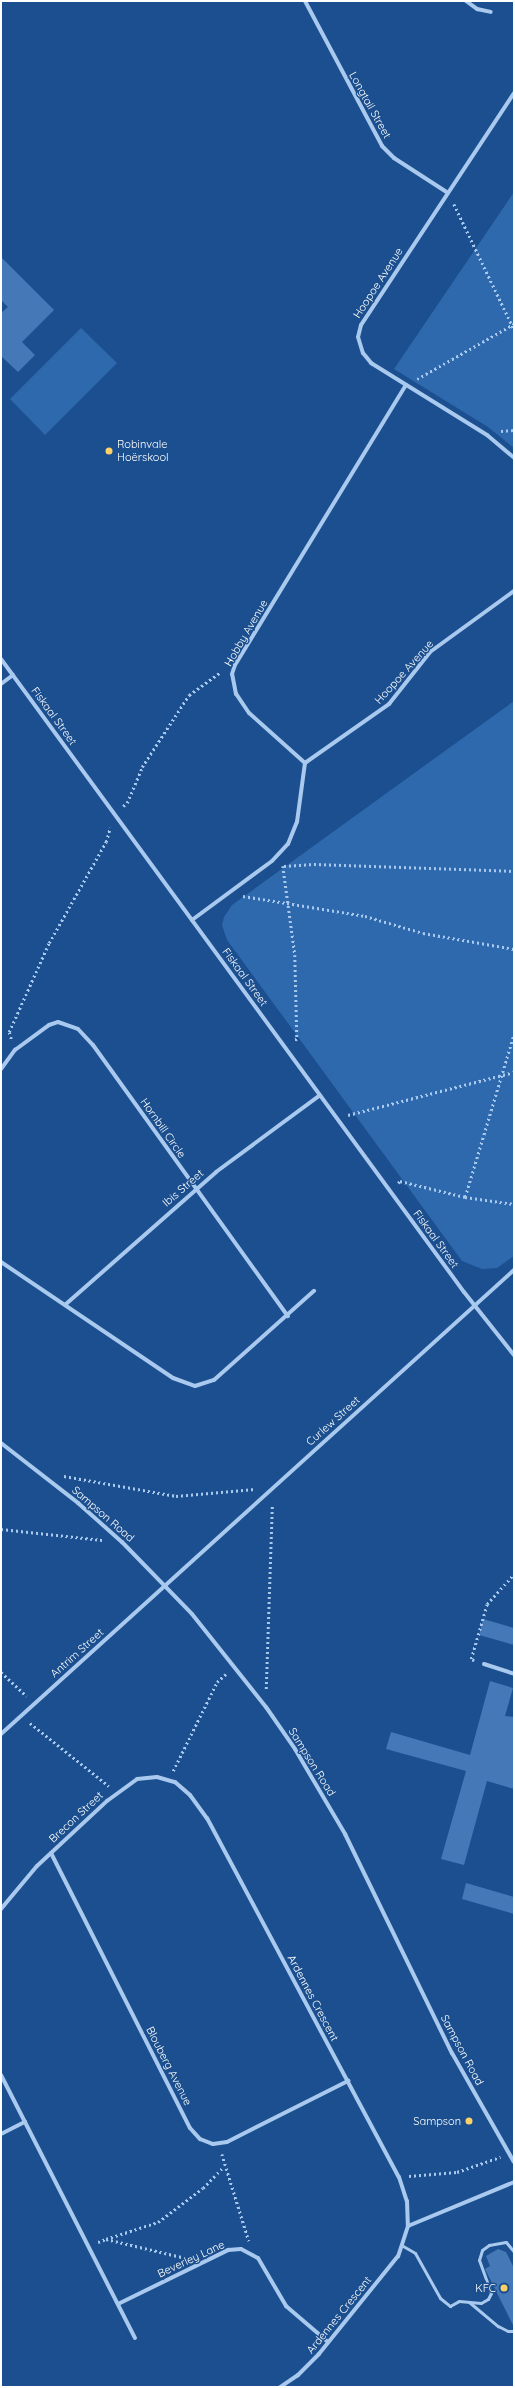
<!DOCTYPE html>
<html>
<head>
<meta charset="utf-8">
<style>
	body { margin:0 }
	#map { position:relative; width:515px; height:2388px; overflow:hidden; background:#1b4f8f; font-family:Quicksand,sans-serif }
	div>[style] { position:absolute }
	.green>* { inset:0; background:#2e69ad }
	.building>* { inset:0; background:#4478b7 }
	.path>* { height:2.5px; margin-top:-1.25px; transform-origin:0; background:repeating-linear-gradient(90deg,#a9c9ee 0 2px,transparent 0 5px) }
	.service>* { height:3px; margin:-1.5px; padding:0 1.5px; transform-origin:1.5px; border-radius:1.5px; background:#a9c9ee }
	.minor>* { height:4px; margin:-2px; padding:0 2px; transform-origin:2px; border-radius:2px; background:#a9c9ee }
	.dots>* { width:11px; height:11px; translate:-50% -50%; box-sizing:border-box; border:2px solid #1b4f8f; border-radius:50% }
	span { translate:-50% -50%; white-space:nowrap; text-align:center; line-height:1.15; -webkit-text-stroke:3px #1b4f8f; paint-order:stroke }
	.street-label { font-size:11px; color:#fff }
	.poi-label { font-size:11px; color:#fff }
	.left { translate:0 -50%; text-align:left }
	.right { translate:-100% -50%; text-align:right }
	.frame { position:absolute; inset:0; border:2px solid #fff; pointer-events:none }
</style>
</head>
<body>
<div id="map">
	<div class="green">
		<div style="clip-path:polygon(514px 192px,514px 448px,488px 427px,394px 369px)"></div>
		<div style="clip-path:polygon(81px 328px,117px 363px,45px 435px,10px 399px)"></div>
		<div style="clip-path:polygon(514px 701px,514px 1256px,497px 1268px,482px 1269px,462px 1261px,227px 940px,222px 925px,224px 917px,232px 905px)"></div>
	</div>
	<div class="building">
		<div style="clip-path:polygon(1px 257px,54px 310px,22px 342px,35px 355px,18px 372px,1px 356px,1px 313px,8px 307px,1px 300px)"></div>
		<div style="clip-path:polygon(483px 1619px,514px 1628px,514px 1645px,479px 1635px)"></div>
		<div style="clip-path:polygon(490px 1681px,513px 1688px,505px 1716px,514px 1717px,514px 1789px,487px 1781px,464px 1865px,441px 1859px,466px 1771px,386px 1749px,391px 1732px,470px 1755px)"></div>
		<div style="clip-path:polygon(466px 1883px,514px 1897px,514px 1914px,462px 1899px)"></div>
		<div style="clip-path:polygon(498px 2249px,506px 2252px,514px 2268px,514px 2327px,485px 2269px,490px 2266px,486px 2256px)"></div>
	</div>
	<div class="path">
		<div style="left:454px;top:204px;width:139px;rotate:64.4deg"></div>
		<div style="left:417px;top:379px;width:112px;rotate:-29.6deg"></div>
		<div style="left:501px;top:431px;width:13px;rotate:-4deg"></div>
		<div style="left:123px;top:806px;width:5px;rotate:-37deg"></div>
		<div style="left:127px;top:803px;width:39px;rotate:-67deg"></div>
		<div style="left:142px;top:767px;width:86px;rotate:-56.9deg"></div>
		<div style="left:189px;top:695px;width:39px;rotate:-36deg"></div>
		<div style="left:283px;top:866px;width:90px;rotate:82.3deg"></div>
		<div style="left:295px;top:955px;width:84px;rotate:88.6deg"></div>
		<div style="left:297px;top:1039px;width:5px;rotate:143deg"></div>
		<div style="left:284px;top:866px;width:30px;rotate:-4deg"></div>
		<div style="left:314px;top:864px;width:200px;rotate:2deg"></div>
		<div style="left:243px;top:896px;width:124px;rotate:9.3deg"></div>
		<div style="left:365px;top:916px;width:60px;rotate:16.3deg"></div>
		<div style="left:423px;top:933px;width:92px;rotate:10deg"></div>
		<div style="left:11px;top:1039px;width:7px;rotate:-106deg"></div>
		<div style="left:9px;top:1032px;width:98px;rotate:-65.8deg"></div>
		<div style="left:49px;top:943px;width:116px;rotate:-60.6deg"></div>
		<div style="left:106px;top:842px;width:15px;rotate:-74deg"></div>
		<div style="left:348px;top:1115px;width:171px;rotate:-14.5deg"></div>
		<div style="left:398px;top:1183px;width:3px;rotate:-45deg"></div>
		<div style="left:400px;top:1181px;width:67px;rotate:13.8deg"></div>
		<div style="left:465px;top:1197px;width:49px;rotate:8.1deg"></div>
		<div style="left:465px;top:1197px;width:170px;rotate:-73.3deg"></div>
		<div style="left:64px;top:1476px;width:114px;rotate:10.1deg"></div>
		<div style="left:176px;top:1496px;width:79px;rotate:-5.1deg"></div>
		<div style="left:1px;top:1529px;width:102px;rotate:6.2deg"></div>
		<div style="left:474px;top:1661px;width:4px;rotate:-146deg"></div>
		<div style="left:471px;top:1659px;width:57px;rotate:-73.8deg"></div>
		<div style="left:487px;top:1604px;width:40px;rotate:-48deg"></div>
		<div style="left:1px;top:1672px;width:35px;rotate:43deg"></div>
		<div style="left:266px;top:1689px;width:185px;rotate:-88.1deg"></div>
		<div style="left:30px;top:1723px;width:101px;rotate:38.6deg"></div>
		<div style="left:173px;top:1771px;width:99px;rotate:-63.7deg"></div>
		<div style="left:217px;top:1682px;width:12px;rotate:-42deg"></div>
		<div style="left:222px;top:2154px;width:91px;rotate:72.8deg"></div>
		<div style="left:409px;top:2176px;width:48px;rotate:-4.8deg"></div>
		<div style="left:457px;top:2172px;width:46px;rotate:-19.2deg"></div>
		<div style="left:106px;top:2239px;width:55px;rotate:-18.1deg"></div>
		<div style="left:158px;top:2222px;width:56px;rotate:-37.1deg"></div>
		<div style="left:203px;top:2188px;width:30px;rotate:-46deg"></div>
		<div style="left:98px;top:2242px;width:9px;rotate:-21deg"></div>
		<div style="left:106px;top:2239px;width:82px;rotate:13.4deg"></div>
	</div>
	<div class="service">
		<div style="left:403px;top:2246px;width:14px;rotate:30deg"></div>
		<div style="left:415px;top:2253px;width:51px;rotate:60.9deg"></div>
		<div style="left:440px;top:2298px;width:13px;rotate:39deg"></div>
		<div style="left:450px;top:2306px;width:10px;rotate:-29deg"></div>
		<div style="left:459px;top:2301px;width:22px;rotate:5deg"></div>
		<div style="left:481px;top:2303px;width:8px;rotate:-30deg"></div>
		<div style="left:488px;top:2299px;width:7px;rotate:-63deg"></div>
		<div style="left:491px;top:2293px;width:35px;rotate:-110deg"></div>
		<div style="left:479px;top:2260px;width:10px;rotate:-73deg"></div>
		<div style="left:482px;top:2250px;width:9px;rotate:-36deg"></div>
		<div style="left:489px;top:2245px;width:17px;rotate:-10deg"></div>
		<div style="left:506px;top:2242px;width:13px;rotate:51deg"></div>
		<div style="left:469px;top:2302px;width:38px;rotate:40deg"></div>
		<div style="left:498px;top:2326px;width:11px;rotate:27deg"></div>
		<div style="left:508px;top:2331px;width:6px"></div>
	</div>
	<div class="minor">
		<div style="left:305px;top:1px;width:164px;rotate:62deg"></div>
		<div style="left:382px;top:146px;width:17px;rotate:45deg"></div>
		<div style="left:394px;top:158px;width:64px;rotate:32.9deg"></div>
		<div style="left:466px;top:1px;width:14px;rotate:36deg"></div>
		<div style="left:477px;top:9px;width:14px;rotate:12deg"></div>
		<div style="left:514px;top:93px;width:278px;rotate:123.4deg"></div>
		<div style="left:361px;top:325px;width:12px;rotate:104deg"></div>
		<div style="left:358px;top:337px;width:17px;rotate:73deg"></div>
		<div style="left:363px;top:353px;width:13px;rotate:51deg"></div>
		<div style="left:371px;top:363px;width:137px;rotate:31.8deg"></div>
		<div style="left:487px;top:435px;width:35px;rotate:40deg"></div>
		<div style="left:1px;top:659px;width:784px;rotate:53.82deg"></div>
		<div style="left:464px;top:1292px;width:80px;rotate:51.6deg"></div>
		<div style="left:1px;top:684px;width:15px;rotate:-37deg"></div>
		<div style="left:305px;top:763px;width:75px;rotate:-138.2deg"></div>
		<div style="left:249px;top:713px;width:23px;rotate:-124deg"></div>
		<div style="left:236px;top:694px;width:20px;rotate:-101deg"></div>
		<div style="left:232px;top:674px;width:9px;rotate:-72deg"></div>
		<div style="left:235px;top:665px;width:328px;rotate:-58.6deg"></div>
		<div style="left:305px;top:763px;width:103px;rotate:-35.1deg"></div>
		<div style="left:389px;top:704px;width:66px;rotate:-51.7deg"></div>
		<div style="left:430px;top:652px;width:104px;rotate:-36deg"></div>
		<div style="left:192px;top:920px;width:99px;rotate:-36.4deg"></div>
		<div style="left:272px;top:861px;width:23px;rotate:-47deg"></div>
		<div style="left:288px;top:844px;width:24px;rotate:-68deg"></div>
		<div style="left:297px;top:822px;width:60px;rotate:-82.3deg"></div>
		<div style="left:1px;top:1069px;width:24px;rotate:-54deg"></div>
		<div style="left:15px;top:1050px;width:42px;rotate:-36.3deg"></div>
		<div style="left:49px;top:1025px;width:9px;rotate:-18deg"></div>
		<div style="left:58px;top:1022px;width:21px;rotate:19deg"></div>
		<div style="left:78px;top:1029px;width:22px;rotate:47deg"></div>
		<div style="left:93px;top:1045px;width:334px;rotate:54.3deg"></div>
		<div style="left:1px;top:1262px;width:207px;rotate:34deg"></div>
		<div style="left:173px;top:1378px;width:23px;rotate:20deg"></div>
		<div style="left:195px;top:1386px;width:20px;rotate:-18deg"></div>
		<div style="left:214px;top:1380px;width:134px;rotate:-41.7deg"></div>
		<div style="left:66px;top:1304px;width:200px;rotate:-41.3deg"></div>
		<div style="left:216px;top:1172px;width:129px;rotate:-36.5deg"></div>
		<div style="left:1px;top:1443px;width:98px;rotate:37.9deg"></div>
		<div style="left:78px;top:1503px;width:59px;rotate:41.6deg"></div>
		<div style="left:122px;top:1542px;width:100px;rotate:45.8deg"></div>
		<div style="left:192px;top:1614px;width:119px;rotate:51.5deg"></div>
		<div style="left:266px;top:1707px;width:51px;rotate:55.4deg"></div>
		<div style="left:295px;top:1749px;width:99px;rotate:59.5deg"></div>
		<div style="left:345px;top:1834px;width:244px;rotate:64deg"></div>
		<div style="left:452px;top:2053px;width:125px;rotate:60.4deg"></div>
		<div style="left:484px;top:1664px;width:32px;rotate:18deg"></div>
		<div style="left:1px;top:1734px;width:692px;rotate:-42.13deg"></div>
		<div style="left:51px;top:1853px;width:308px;rotate:63.2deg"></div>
		<div style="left:190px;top:2128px;width:15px;rotate:48deg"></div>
		<div style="left:200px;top:2139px;width:14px;rotate:21deg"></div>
		<div style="left:213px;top:2144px;width:14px;rotate:-8deg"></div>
		<div style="left:227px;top:2142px;width:136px;rotate:-26.8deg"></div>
		<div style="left:1px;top:1909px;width:56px;rotate:-50.1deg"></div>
		<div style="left:37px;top:1866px;width:96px;rotate:-42.9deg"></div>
		<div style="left:107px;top:1801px;width:37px;rotate:-36deg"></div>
		<div style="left:137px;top:1779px;width:20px;rotate:-6deg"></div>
		<div style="left:157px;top:1777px;width:19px;rotate:16deg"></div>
		<div style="left:175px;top:1782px;width:20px;rotate:41deg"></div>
		<div style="left:190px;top:1795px;width:29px;rotate:54deg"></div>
		<div style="left:207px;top:1818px;width:407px;rotate:61.9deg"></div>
		<div style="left:399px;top:2177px;width:25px;rotate:72deg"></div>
		<div style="left:407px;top:2201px;width:25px;rotate:88deg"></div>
		<div style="left:408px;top:2226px;width:32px;rotate:108deg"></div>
		<div style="left:398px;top:2256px;width:126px;rotate:128.9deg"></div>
		<div style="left:319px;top:2354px;width:30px;rotate:135deg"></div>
		<div style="left:298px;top:2375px;width:22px;rotate:146deg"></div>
		<div style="left:1px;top:2075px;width:295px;rotate:63deg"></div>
		<div style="left:1px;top:2134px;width:27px;rotate:-27deg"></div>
		<div style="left:408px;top:2226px;width:115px;rotate:-22.5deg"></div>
		<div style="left:118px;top:2304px;width:123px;rotate:-26.1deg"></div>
		<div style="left:228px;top:2250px;width:13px;rotate:-4deg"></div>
		<div style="left:241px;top:2249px;width:19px;rotate:28deg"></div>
		<div style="left:258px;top:2258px;width:56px;rotate:59.7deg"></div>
		<div style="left:286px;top:2306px;width:55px;rotate:40.6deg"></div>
	</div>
	<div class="dots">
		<div style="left:109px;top:451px;background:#ffd166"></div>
		<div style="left:469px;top:2121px;background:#ffd166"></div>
		<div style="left:504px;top:2288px;background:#ffd166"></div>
	</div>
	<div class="street-label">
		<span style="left:370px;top:105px;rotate:61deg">Longtail Street</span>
		<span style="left:378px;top:283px;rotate:-57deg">Hoopoe Avenue</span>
		<span style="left:246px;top:633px;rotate:-60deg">Hobby Avenue</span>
		<span style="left:404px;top:672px;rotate:-48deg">Hoopoe Avenue</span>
		<span style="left:54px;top:716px;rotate:54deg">Fiskaal Street</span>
		<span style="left:245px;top:977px;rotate:54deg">Fiskaal Street</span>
		<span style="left:163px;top:1128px;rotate:55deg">Hornbill Circle</span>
		<span style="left:183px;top:1188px;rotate:-41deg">Ibis Street</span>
		<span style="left:436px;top:1239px;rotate:54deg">Fiskaal Street</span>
		<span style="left:333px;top:1421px;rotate:-42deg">Curlew Street</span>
		<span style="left:103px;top:1514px;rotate:41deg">Sampson Road</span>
		<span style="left:77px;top:1653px;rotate:-42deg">Antrim Street</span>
		<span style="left:312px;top:1762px;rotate:58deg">Sampson Road</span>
		<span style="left:76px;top:1817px;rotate:-43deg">Brecon Street</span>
		<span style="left:313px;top:1998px;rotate:62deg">Ardennes Crescent</span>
		<span style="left:462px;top:2050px;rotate:62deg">Sampson Road</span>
		<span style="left:169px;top:2066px;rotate:63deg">Blouberg Avenue</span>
		<span style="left:191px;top:2259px;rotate:-25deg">Beverley Lane</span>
		<span style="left:339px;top:2315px;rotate:-51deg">Ardennes Crescent</span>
	</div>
	<div class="poi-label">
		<span class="left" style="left:117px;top:451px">Robinvale<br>Hoërskool</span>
		<span class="right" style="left:461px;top:2121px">Sampson</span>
		<span class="right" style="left:496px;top:2288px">KFC</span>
	</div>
	<div class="frame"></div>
</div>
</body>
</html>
